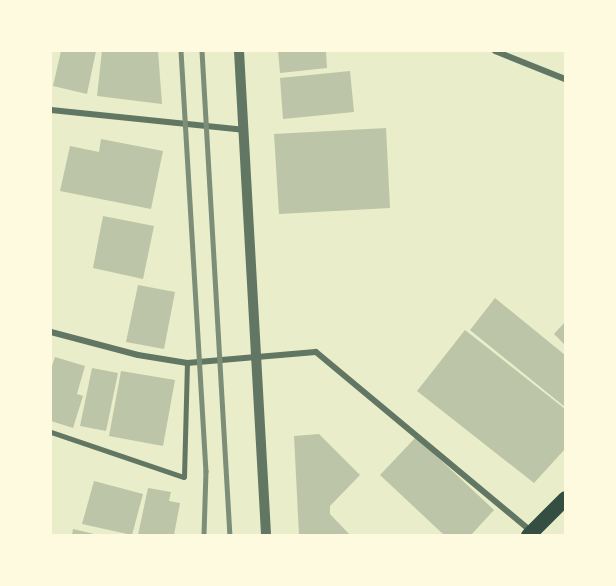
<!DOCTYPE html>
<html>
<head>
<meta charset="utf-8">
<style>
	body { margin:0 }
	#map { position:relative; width:616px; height:586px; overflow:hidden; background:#e9edc9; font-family:"DM Sans",sans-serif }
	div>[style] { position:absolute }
	.building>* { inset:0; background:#bcc5a7 }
	.service>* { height:4.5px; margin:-2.25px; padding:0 2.25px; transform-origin:2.25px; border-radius:2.25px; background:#617663 }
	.minor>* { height:6px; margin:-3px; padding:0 3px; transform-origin:3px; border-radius:3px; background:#617663 }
	.tertiary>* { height:10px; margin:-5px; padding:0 5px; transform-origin:5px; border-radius:5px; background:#617663 }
	.primary>* { height:15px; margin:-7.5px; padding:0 7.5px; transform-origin:7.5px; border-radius:7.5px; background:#344e41 }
	.rail>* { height:4.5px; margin:-2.25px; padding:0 2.25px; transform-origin:2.25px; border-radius:2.25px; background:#7c8e77 }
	span { translate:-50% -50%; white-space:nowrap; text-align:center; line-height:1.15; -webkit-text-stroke:6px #fefae0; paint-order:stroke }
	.frame { position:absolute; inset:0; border:52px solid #fefae0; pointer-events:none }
</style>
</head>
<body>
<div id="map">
	<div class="building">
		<div style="clip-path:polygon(61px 51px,96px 51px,87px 94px,53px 86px)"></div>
		<div style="clip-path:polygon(102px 51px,158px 51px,162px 104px,97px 96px)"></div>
		<div style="clip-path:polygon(278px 51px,326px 51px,327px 68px,280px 73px)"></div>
		<div style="clip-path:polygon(350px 71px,354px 112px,283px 119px,280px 78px)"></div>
		<div style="clip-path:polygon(386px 128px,390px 208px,279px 214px,274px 134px)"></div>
		<div style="clip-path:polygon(101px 139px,163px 151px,151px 209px,60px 191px,70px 146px,99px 152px)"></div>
		<div style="clip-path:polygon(103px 216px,154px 226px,143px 279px,93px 268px)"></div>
		<div style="clip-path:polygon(138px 285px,175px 292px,164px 349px,126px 342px)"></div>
		<div style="clip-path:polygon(495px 298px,565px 355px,565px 407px,470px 330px)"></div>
		<div style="clip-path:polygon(565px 322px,565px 345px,554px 334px)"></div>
		<div style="clip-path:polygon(465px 330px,565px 409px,565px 449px,534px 483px,417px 391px)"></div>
		<div style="clip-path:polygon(55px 357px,85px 366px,77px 394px,83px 396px,73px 428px,51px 421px,51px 369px)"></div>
		<div style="clip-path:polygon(92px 368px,118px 373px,106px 431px,80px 426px)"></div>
		<div style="clip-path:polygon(121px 371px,175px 380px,163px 446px,109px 436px)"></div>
		<div style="clip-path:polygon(319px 434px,360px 475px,330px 506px,330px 514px,350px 535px,299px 535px,294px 436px)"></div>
		<div style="clip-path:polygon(416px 437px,494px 510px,471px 535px,444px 535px,380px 475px)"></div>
		<div style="clip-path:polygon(94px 481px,143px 494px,132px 535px,82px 524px)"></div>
		<div style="clip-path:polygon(148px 488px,171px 492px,169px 501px,180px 503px,174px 535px,138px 535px)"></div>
		<div style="clip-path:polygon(73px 529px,94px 534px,93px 535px,72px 535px)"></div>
	</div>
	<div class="service">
		<div style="left:51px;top:432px;width:140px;rotate:18.7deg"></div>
		<div style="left:184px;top:477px;width:114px;rotate:-88.5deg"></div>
	</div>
	<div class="minor">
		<div style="left:495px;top:51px;width:75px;rotate:21.8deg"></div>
		<div style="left:51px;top:110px;width:193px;rotate:5.9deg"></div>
		<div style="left:51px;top:332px;width:90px;rotate:14.8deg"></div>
		<div style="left:138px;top:355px;width:50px;rotate:9.3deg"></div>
		<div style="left:187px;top:363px;width:129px;rotate:-4.9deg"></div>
		<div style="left:316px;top:352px;width:280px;rotate:39.8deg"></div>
	</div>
	<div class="tertiary">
		<div style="left:239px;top:51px;width:485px;rotate:86.8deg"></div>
	</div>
	<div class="primary">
		<div style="left:528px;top:535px;width:52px;rotate:-45deg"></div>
	</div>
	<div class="rail">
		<div style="left:181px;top:51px;width:421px;rotate:86.6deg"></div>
		<div style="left:206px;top:471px;width:64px;rotate:91.8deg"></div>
		<div style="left:202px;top:51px;width:485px;rotate:86.7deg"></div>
	</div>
	<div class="frame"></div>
</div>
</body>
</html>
